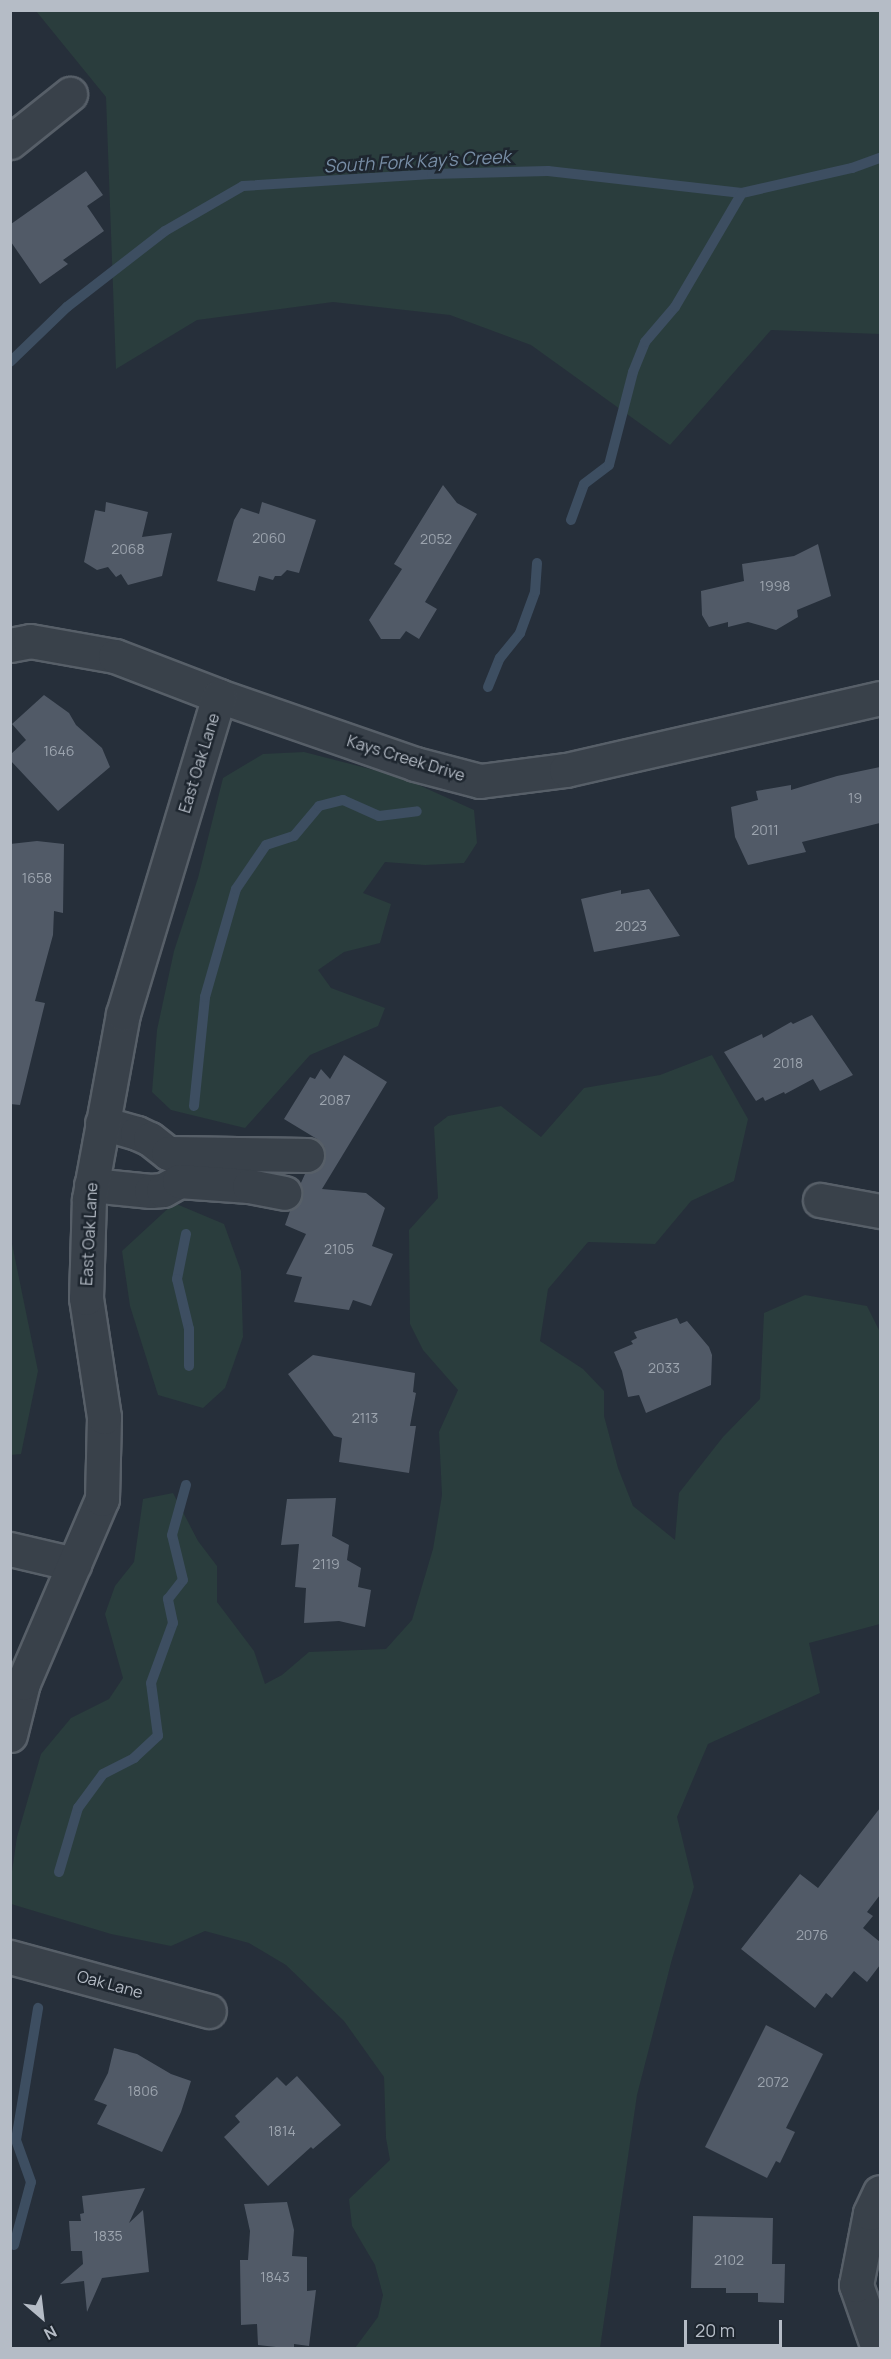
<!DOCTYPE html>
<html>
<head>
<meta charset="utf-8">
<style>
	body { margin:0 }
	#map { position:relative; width:891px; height:2359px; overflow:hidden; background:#262f3a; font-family:Manrope,sans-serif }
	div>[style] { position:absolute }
	.green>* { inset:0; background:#2a3d3d }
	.stream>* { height:10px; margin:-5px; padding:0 5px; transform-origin:5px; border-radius:5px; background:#3d4e61 }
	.building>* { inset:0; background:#515a67 }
	.roads { filter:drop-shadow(2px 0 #575f68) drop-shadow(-2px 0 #575f68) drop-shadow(0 2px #575f68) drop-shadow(0 -2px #575f68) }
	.minor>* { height:33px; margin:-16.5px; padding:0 16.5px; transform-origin:16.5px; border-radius:16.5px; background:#39414a }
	span { translate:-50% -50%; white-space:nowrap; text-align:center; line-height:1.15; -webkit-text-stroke:5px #1e262f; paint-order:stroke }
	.number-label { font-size:14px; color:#9ca4ae }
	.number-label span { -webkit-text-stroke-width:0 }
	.street-label { font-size:16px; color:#b5bcc6 }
	.water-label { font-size:18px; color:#788ea6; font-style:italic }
	.frame { position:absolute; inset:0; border:12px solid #b5bcc6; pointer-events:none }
	.north { position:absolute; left:12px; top:2287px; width:60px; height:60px; -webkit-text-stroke:4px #1e262f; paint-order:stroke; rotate:152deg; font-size:16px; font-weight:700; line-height:24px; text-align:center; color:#b5bcc6 }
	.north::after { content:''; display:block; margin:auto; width:21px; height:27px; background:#b5bcc6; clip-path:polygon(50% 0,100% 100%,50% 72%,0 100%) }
	.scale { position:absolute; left:684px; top:2320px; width:98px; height:27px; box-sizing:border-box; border:3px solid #b5bcc6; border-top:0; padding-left:8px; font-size:18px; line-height:21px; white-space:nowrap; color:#b5bcc6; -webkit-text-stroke:4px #1e262f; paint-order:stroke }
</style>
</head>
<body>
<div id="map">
	<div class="green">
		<div style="clip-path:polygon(36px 11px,880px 11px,880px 334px,771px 330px,670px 445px,531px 345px,450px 315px,333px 302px,197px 320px,116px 369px,106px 97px)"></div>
		<div style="clip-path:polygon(304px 752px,401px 777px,474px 810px,477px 843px,464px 863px,425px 865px,385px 862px,363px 893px,391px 904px,380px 943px,344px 952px,318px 970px,331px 988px,385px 1008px,378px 1026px,310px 1055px,245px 1128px,171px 1110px,152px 1092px,157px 1030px,174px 951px,198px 878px,223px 778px,263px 754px)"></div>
		<div style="clip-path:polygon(712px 1055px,748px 1119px,734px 1181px,691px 1201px,655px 1244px,588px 1242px,548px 1289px,540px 1341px,583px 1369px,604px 1391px,604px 1416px,618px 1468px,633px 1506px,675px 1540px,679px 1493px,723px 1437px,760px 1399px,764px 1313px,805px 1295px,867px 1306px,880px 1332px,880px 1624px,809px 1643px,820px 1693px,708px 1744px,677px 1817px,694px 1887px,672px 1959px,637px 2095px,600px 2348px,355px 2348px,378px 2317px,383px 2295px,375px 2265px,352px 2226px,349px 2199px,390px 2160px,386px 2138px,384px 2077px,344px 2021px,286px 1965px,249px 1943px,205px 1931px,171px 1946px,111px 1934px,11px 1904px,11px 1878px,17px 1837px,41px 1754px,71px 1718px,109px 1699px,123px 1678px,105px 1614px,115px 1586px,134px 1562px,143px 1499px,173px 1493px,198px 1541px,217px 1566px,217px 1602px,254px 1651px,265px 1684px,282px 1675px,309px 1652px,386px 1649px,412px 1620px,433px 1549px,442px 1495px,439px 1432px,458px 1390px,423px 1350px,410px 1324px,409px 1230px,438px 1198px,434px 1127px,448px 1116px,501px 1106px,541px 1137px,584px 1088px,660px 1075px)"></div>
		<div style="clip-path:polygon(174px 1203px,224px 1224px,241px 1271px,243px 1337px,225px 1388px,203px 1408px,158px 1395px,130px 1306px,122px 1251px)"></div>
		<div style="clip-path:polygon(10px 1234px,38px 1371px,21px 1454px,11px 1455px)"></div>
	</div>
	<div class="stream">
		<div style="left:10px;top:362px;width:79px;rotate:-44deg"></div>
		<div style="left:67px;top:307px;width:124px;rotate:-37.8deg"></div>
		<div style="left:165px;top:231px;width:90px;rotate:-30deg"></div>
		<div style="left:243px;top:186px;width:189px;rotate:-3.6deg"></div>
		<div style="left:432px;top:174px;width:116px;rotate:-1.5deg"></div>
		<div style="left:548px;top:171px;width:195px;rotate:6.5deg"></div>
		<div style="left:742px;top:193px;width:113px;rotate:-12.8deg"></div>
		<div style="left:852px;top:168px;width:30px;rotate:-20deg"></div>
		<div style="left:571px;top:520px;width:38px;rotate:-70deg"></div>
		<div style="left:584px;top:484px;width:31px;rotate:-37deg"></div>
		<div style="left:609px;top:465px;width:96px;rotate:-75.5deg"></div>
		<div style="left:633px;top:372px;width:32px;rotate:-68deg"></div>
		<div style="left:645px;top:342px;width:46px;rotate:-49.4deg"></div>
		<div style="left:675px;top:307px;width:132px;rotate:-59.6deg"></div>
		<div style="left:488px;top:687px;width:31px;rotate:-68deg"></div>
		<div style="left:500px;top:658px;width:32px;rotate:-51deg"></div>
		<div style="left:520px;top:633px;width:44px;rotate:-69.9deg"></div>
		<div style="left:535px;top:592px;width:29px;rotate:-86deg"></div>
		<div style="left:194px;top:1106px;width:110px;rotate:-84.2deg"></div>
		<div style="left:205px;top:997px;width:112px;rotate:-74deg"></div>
		<div style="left:236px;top:889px;width:53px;rotate:-55.7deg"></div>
		<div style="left:266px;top:845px;width:29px;rotate:-18deg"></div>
		<div style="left:294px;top:836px;width:39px;rotate:-50deg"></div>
		<div style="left:319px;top:806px;width:25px;rotate:-14deg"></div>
		<div style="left:343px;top:800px;width:39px;rotate:24deg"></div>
		<div style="left:379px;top:816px;width:38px;rotate:-7deg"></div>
		<div style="left:186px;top:1234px;width:46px;rotate:101.3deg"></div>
		<div style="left:177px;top:1279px;width:51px;rotate:76.5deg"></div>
		<div style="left:189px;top:1329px;width:37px;rotate:90deg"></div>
		<div style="left:59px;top:1872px;width:67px;rotate:-73.5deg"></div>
		<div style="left:78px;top:1808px;width:42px;rotate:-53.7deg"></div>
		<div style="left:103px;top:1774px;width:35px;rotate:-27deg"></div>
		<div style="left:134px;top:1758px;width:33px;rotate:-43deg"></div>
		<div style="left:158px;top:1736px;width:53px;rotate:-97.5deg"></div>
		<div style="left:151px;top:1683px;width:64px;rotate:-69.9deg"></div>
		<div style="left:173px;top:1623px;width:25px;rotate:-102deg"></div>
		<div style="left:168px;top:1599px;width:24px;rotate:-52deg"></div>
		<div style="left:183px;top:1580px;width:46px;rotate:-103.7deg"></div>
		<div style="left:172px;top:1535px;width:52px;rotate:-74.4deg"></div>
		<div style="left:14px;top:2245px;width:65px;rotate:-74.9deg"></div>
		<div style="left:31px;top:2182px;width:45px;rotate:-109.7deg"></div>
		<div style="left:16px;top:2140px;width:134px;rotate:-80.5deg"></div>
	</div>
	<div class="building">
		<div style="clip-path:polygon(86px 171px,103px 195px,87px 206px,104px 231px,63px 260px,68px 264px,40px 284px,11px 242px,11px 224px)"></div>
		<div style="clip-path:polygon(443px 485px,457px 503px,477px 514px,425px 602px,437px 609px,419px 639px,406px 631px,400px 639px,381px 639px,369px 620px,402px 569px,394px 564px)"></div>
		<div style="clip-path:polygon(106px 502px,148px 512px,142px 537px,172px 533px,162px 576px,128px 585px,121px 574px,116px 577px,108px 567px,97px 570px,84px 562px,95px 510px,105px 512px)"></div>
		<div style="clip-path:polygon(262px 502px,316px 520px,299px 573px,287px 570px,281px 576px,275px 576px,273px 580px,259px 576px,255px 591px,217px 581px,234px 520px,241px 508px,259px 514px)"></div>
		<div style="clip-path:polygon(818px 544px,831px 596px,797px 610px,798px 617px,776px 630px,748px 622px,728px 627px,728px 622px,709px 627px,702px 615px,701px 591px,744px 581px,742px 564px,794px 556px)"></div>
		<div style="clip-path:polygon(44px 695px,69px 713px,76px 725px,102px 748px,110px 767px,58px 811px,10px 760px,10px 755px,26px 740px,12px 724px)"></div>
		<div style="clip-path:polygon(880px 767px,880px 823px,802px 842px,806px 852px,748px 865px,735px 837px,731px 807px,758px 800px,756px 791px,791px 785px,791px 790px,837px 776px)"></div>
		<div style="clip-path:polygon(37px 841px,64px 844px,63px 913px,54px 911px,53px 935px,35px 1001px,45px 1003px,20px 1105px,10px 1104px,10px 844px)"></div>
		<div style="clip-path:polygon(649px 889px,680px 936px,594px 952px,581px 899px,621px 890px,621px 894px)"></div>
		<div style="clip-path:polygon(812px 1015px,853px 1075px,820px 1091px,813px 1079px,785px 1094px,784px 1092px,765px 1101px,763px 1097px,756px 1101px,724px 1052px,762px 1034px,763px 1038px,791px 1022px,793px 1024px)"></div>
		<div style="clip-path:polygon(344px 1055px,387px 1082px,322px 1189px,366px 1193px,385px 1208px,372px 1246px,393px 1254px,371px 1306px,353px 1300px,349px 1310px,294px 1302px,302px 1277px,286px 1274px,306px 1234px,285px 1225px,290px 1211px,298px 1206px,302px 1197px,300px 1185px,305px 1174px,317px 1171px,323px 1164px,326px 1155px,324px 1146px,317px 1139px,284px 1119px,310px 1077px,315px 1079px,321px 1069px,330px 1079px)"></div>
		<div style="clip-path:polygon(677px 1318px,680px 1324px,687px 1321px,709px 1347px,712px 1355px,711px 1385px,646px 1413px,639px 1395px,628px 1397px,622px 1371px,614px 1352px,633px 1344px,631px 1341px,637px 1338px,634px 1332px)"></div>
		<div style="clip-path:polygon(313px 1355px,415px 1373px,413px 1392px,416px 1393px,410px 1426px,416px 1426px,409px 1473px,339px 1462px,342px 1438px,334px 1436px,288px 1374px)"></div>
		<div style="clip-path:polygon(336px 1498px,332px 1536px,349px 1545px,347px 1560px,361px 1568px,358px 1587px,371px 1590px,365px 1627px,339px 1621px,304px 1623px,306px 1588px,295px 1587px,299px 1544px,281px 1545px,287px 1499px)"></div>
		<div style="clip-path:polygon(880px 1808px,880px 1895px,867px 1912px,873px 1916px,863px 1928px,880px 1942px,880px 1965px,867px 1982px,854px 1971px,832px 1998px,826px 1993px,815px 2008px,741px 1949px,800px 1874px,818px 1888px)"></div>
		<div style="clip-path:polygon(766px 2025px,823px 2054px,786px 2128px,795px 2132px,780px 2163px,776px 2161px,767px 2178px,705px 2147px)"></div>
		<div style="clip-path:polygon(114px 2048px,137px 2054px,171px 2074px,191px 2081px,181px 2112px,162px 2152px,97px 2124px,107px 2105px,94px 2100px,108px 2073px)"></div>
		<div style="clip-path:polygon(297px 2076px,341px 2125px,313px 2149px,311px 2147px,268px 2186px,224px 2137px,240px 2122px,235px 2116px,277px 2077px,286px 2086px)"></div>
		<div style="clip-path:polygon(145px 2188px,129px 2223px,143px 2210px,149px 2272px,102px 2278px,87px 2312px,84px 2281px,60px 2284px,83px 2264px,82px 2251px,71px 2251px,69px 2221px,81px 2221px,80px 2214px,84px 2213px,82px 2196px)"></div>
		<div style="clip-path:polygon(287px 2202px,294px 2230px,292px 2256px,307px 2257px,307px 2291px,316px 2290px,309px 2346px,294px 2344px,294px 2349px,258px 2345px,257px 2324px,241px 2325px,240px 2260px,248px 2260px,250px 2231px,244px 2204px)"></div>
		<div style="clip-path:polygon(693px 2216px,773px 2218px,772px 2264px,785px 2264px,784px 2303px,758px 2302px,758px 2293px,726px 2293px,726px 2288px,691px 2288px)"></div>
	</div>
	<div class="roads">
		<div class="minor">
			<div style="left:10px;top:142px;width:77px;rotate:-38.7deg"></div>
			<div style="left:10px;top:645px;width:20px;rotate:-11deg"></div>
			<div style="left:30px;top:641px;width:86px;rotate:10deg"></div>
			<div style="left:115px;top:656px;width:111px;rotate:21deg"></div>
			<div style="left:219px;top:696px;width:207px;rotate:19.1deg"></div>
			<div style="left:415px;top:764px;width:67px;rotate:14.7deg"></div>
			<div style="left:480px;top:781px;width:87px;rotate:-7.3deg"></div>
			<div style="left:566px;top:770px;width:322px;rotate:-12.9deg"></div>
			<div style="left:102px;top:1123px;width:36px;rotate:16deg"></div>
			<div style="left:137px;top:1133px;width:14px;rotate:25deg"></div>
			<div style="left:150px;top:1139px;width:23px;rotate:38deg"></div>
			<div style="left:168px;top:1153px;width:139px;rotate:0.8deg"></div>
			<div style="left:91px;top:1185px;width:60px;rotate:5.7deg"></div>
			<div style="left:151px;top:1191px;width:12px;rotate:-5deg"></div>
			<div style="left:163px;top:1190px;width:18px;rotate:-29deg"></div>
			<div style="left:179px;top:1181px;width:70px;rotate:4.1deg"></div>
			<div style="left:249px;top:1186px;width:36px;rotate:11deg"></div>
			<div style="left:820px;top:1200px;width:61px;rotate:10.4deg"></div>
			<div style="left:10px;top:1549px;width:66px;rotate:13.2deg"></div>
			<div style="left:10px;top:1735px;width:54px;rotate:-76deg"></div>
			<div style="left:23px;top:1683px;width:200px;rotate:-66.8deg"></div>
			<div style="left:102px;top:1499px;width:82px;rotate:-88.6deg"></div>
			<div style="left:104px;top:1417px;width:120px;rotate:-98.6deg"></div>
			<div style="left:86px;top:1298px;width:99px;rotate:-88.3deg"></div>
			<div style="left:89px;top:1199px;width:188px;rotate:-79.6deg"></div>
			<div style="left:123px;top:1014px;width:332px;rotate:-73.2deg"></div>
			<div style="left:10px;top:1957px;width:206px;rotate:15.2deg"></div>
			<div style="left:878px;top:2348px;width:67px;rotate:-109.2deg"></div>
			<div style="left:856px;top:2285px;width:73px;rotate:-79deg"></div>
			<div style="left:870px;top:2213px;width:23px;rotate:-65deg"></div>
		</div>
	</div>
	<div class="number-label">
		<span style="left:269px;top:538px">2060</span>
		<span style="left:436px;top:539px">2052</span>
		<span style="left:128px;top:549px">2068</span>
		<span style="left:775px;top:586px">1998</span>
		<span style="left:59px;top:751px">1646</span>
		<span style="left:855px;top:798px">19</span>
		<span style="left:765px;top:830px">2011</span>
		<span style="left:37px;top:878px">1658</span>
		<span style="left:631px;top:926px">2023</span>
		<span style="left:788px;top:1063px">2018</span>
		<span style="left:335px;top:1100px">2087</span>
		<span style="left:339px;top:1249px">2105</span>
		<span style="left:664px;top:1368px">2033</span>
		<span style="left:365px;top:1418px">2113</span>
		<span style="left:326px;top:1564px">2119</span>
		<span style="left:812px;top:1935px">2076</span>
		<span style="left:773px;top:2082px">2072</span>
		<span style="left:143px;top:2091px">1806</span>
		<span style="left:282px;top:2131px">1814</span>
		<span style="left:108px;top:2236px">1835</span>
		<span style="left:729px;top:2260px">2102</span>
		<span style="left:275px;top:2277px">1843</span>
	</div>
	<div class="street-label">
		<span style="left:406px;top:758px;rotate:17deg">Kays Creek Drive</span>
		<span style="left:199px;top:763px;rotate:-73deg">East Oak Lane</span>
		<span style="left:89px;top:1234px;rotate:-87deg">East Oak Lane</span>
		<span style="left:110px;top:1984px;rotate:15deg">Oak Lane</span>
	</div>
	<div class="water-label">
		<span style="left:417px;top:161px;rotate:-3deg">South Fork Kay's Creek</span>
	</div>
	<div class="frame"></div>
	<div class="north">N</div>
	<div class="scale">20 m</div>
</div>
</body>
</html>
